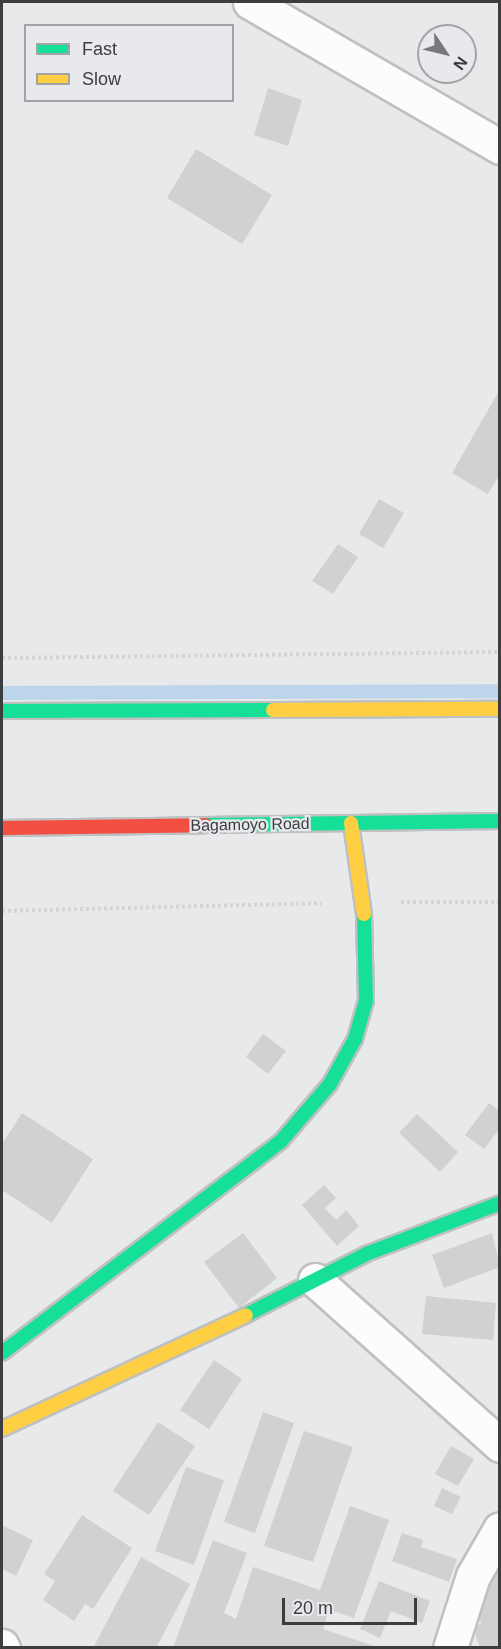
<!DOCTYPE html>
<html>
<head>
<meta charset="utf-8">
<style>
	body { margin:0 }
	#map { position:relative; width:501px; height:1649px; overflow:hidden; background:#e8e9eb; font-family:Helvetica,sans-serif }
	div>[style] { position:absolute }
	.stream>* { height:14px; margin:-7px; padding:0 7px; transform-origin:7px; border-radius:7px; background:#bcd5ea }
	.building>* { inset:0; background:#d1d1d2 }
	.path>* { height:4px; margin-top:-2px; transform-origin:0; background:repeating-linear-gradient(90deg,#d5d5d6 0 3px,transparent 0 6px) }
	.roads { filter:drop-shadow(2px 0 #bfc0c1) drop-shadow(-2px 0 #bfc0c1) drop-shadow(0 2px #bfc0c1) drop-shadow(0 -2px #bfc0c1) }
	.street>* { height:33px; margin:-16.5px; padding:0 16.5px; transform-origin:16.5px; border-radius:16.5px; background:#fcfcfc }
	.fast>* { height:14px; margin:-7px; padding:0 7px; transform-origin:7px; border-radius:7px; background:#16e098 }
	.slow>* { height:14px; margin:-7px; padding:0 7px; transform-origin:7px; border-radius:7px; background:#ffcf43 }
	.jam>* { height:14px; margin:-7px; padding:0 7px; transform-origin:7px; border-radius:7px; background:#f24e42 }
	span { translate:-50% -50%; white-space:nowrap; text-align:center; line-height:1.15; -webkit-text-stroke:4.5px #e7e9ec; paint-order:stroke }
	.street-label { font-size:16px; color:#3c3d3e }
	.frame { position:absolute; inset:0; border:3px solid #3c3d3e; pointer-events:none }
	.legend { position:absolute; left:24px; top:24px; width:210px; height:78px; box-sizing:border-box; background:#e7e9ec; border:2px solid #a3a4a6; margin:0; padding:8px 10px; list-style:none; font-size:18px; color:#3c3d3e }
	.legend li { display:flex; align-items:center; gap:12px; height:30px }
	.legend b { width:30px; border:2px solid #a3a4a6 }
	.north { position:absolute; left:417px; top:24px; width:60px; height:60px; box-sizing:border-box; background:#e7e9ec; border:2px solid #a3a4a6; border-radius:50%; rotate:125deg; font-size:16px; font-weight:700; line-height:24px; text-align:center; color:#3c3d3e }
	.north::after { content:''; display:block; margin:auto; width:21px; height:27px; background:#78797b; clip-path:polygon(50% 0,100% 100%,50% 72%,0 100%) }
	.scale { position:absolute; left:282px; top:1598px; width:135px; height:27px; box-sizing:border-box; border:3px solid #3c3d3e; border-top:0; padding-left:8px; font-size:18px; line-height:21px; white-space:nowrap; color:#3c3d3e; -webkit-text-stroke:4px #e7e9ec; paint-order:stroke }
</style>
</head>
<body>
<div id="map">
	<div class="stream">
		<div style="left:2px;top:693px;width:498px;rotate:-0.2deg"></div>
	</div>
	<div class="building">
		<div style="clip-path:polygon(268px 88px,302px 100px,288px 146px,254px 135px)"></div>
		<div style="clip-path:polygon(196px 149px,272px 195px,242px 244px,167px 198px)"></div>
		<div style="clip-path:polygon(500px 389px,500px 474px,488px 494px,452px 473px)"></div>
		<div style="clip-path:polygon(379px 499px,404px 513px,383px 548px,359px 534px)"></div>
		<div style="clip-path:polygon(338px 544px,358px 557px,333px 594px,312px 581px)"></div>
		<div style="clip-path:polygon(263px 1034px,286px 1051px,268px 1074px,246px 1057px)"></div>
		<div style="clip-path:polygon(489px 1103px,500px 1111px,500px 1128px,484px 1149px,465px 1135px)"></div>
		<div style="clip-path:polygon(22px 1113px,93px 1159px,52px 1223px,2px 1190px,2px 1144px)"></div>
		<div style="clip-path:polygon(417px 1114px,458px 1152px,440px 1172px,399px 1133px)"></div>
		<div style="clip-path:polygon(324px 1185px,336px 1198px,325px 1208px,336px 1220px,346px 1210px,359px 1226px,337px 1246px,302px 1205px)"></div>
		<div style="clip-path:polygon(243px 1233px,277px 1278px,239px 1308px,204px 1262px)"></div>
		<div style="clip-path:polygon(492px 1233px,500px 1267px,444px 1288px,432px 1255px)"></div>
		<div style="clip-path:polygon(426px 1296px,496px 1303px,493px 1340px,422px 1334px)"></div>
		<div style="clip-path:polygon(214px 1360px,242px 1379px,209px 1429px,180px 1410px)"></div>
		<div style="clip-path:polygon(263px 1412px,294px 1423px,255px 1533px,224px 1522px)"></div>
		<div style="clip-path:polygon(158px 1422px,195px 1446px,149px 1515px,113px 1491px)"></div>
		<div style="clip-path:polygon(304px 1431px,353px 1447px,313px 1562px,264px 1546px)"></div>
		<div style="clip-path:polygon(451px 1446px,474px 1459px,458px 1486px,435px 1474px)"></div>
		<div style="clip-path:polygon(186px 1467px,224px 1480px,194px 1565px,155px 1551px)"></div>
		<div style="clip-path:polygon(442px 1488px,461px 1497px,452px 1514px,434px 1506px)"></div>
		<div style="clip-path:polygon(350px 1506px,389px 1520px,354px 1618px,329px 1610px,323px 1629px,380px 1648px,173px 1648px,213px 1540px,247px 1553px,224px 1613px,236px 1619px,253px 1567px,320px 1590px)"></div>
		<div style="clip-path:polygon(82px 1515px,132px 1548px,93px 1609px,85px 1604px,74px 1621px,43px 1600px,55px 1581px,44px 1574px)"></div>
		<div style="clip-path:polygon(2px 1525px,33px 1540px,16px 1576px,2px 1569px)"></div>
		<div style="clip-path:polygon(402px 1533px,423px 1540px,421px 1547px,457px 1559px,449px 1582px,392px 1561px)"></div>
		<div style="clip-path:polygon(141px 1557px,190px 1584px,156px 1648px,93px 1648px)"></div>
		<div style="clip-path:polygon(494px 1565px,500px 1568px,500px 1648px,480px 1648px,473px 1627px,482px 1623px,464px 1610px)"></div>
		<div style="clip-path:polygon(379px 1581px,430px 1601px,422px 1623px,391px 1611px,380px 1638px,360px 1629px)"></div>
	</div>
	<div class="path">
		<div style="left:2px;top:658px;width:498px;rotate:-0.7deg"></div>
		<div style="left:401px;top:902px;width:99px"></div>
		<div style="left:2px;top:911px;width:320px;rotate:-1.4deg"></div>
	</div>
	<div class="roads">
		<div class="street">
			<div style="left:250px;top:2px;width:289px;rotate:30.1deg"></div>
			<div style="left:315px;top:1280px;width:248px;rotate:41.7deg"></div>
			<div style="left:2px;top:1646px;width:2px;rotate:63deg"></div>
			<div style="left:450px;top:1648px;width:76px;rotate:-72.3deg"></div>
			<div style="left:473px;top:1576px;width:54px;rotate:-60.1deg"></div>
		</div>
		<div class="fast">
			<div style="left:2px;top:711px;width:271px;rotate:-0.2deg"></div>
			<div style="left:206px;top:825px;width:294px;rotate:-0.8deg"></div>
			<div style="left:246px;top:1315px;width:135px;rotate:-26.9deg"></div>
			<div style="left:366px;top:1254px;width:143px;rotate:-20.8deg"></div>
			<div style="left:2px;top:1353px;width:350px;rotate:-37.2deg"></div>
			<div style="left:281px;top:1141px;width:75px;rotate:-49.3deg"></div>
			<div style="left:330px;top:1084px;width:51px;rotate:-60.9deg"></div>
			<div style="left:355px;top:1039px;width:40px;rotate:-74deg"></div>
			<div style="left:366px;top:1001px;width:87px;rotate:-91.3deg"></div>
		</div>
		<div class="slow">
			<div style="left:273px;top:710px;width:227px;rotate:-0.3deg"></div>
			<div style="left:351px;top:823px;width:92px;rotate:81.9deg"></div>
			<div style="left:2px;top:1429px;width:269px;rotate:-25deg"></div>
		</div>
		<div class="jam">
			<div style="left:2px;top:828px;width:204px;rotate:-0.8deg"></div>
		</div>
	</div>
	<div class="street-label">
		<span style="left:250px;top:825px;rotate:-1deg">Bagamoyo Road</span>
	</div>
	<div class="frame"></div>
	<ul class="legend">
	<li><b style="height:8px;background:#16e098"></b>Fast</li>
	<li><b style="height:8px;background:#ffcf43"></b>Slow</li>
	</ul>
	<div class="north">N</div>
	<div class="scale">20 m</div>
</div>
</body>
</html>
